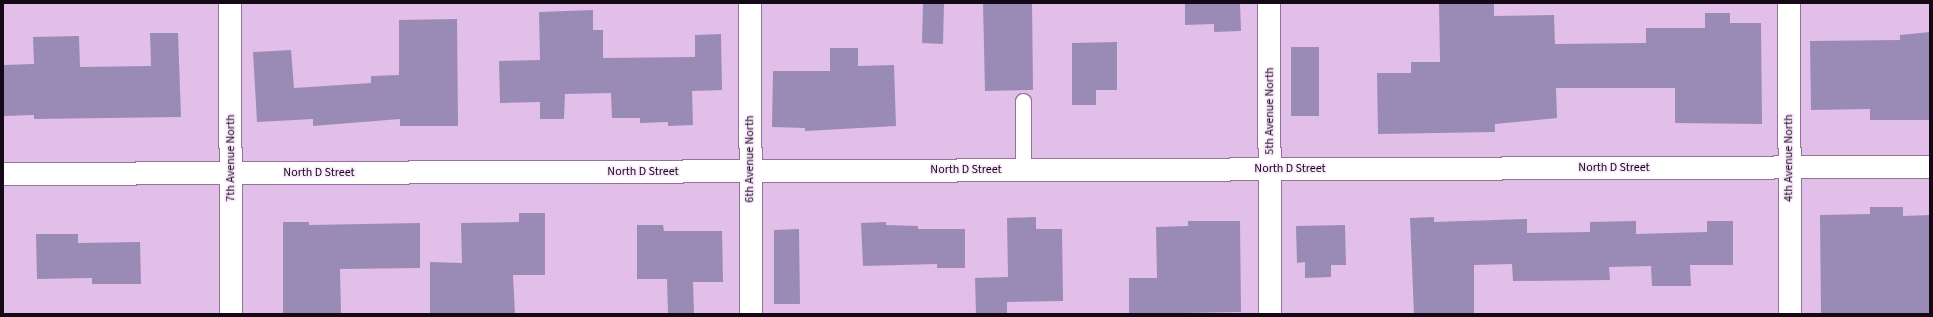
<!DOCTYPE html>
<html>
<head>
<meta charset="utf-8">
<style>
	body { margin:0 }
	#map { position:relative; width:1933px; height:317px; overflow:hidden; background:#e2bfe8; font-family:"Source Sans 3",sans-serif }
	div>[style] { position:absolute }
	.building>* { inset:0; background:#9a8ab6 }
	.roads { filter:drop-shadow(1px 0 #937399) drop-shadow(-1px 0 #937399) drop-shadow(0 1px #937399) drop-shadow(0 -1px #937399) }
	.service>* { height:15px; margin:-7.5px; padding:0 7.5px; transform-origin:7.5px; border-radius:7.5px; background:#fff }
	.minor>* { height:22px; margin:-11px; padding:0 11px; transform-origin:11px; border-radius:11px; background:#fff }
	span { translate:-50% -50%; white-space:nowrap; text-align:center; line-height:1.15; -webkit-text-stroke:3px #f9e7fc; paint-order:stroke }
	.street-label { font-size:12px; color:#150917 }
	.frame { position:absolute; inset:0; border:4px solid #150917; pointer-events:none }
</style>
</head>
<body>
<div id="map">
	<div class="building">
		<div style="clip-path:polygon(923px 3px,944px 3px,943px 44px,922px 43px)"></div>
		<div style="clip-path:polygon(983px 3px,1032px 3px,1033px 90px,985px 91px)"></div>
		<div style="clip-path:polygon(1185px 3px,1240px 3px,1241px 31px,1214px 32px,1214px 24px,1185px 25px)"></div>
		<div style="clip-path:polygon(1439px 3px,1494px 3px,1494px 16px,1554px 15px,1555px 44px,1646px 43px,1646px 28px,1705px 28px,1705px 13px,1730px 13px,1730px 23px,1761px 23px,1762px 124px,1675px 123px,1675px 88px,1556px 88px,1557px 118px,1495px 124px,1495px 132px,1378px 134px,1377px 73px,1411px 73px,1411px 62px,1440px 62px)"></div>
		<div style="clip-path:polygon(593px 10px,593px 30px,603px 30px,603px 58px,695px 57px,695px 35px,721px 34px,722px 90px,692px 91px,693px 125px,668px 126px,668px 122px,640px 123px,640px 118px,612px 118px,611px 93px,565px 94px,564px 119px,540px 119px,540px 102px,500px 103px,499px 61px,540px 60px,539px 12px)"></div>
		<div style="clip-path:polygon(457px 19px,458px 126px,400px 126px,400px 119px,313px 126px,313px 119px,257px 122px,253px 52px,291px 50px,294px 88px,371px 83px,371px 76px,399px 75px,399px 20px)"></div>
		<div style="clip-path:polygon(1930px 32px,1930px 120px,1870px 120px,1870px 109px,1811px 110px,1810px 41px,1900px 40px,1900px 35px)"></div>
		<div style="clip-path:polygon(150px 33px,178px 33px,181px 117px,34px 119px,34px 115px,3px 116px,3px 65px,34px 64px,33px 37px,79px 36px,80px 67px,151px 66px)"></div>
		<div style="clip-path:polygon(1117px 42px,1117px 90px,1096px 90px,1096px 105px,1072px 105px,1072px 43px)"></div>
		<div style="clip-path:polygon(1291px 47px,1319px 47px,1319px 116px,1291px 116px)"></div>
		<div style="clip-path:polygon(830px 48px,858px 48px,858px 66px,894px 65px,896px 126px,805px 131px,805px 128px,772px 127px,773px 71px,830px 71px)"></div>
		<div style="clip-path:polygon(1870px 207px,1903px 207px,1903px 216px,1930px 215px,1930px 314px,1821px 314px,1820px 215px,1870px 214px)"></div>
		<div style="clip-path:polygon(519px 213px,545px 213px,545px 275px,513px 275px,515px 314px,430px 314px,430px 262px,462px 263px,461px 223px,519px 222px)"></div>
		<div style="clip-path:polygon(1036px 217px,1036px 229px,1062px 229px,1063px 301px,1007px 302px,1007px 314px,976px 314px,975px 278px,1008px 277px,1007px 218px)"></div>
		<div style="clip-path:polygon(1434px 217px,1434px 222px,1527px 219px,1527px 233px,1590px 232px,1590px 222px,1636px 221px,1636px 234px,1707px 232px,1707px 221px,1733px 221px,1733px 265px,1690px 265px,1691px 286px,1652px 286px,1651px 266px,1609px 267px,1610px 280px,1513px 281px,1512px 264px,1474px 265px,1474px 314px,1414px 314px,1410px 218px)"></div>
		<div style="clip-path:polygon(1188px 221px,1240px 221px,1241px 312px,1129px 314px,1129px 278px,1157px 278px,1156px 227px,1188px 226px)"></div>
		<div style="clip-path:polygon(283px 222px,309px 222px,309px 225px,420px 223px,420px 268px,340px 269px,341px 314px,283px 314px)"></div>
		<div style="clip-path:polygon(886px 222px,886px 225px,918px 226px,918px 229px,965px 229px,965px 268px,937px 268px,937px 264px,863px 266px,861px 223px)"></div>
		<div style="clip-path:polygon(637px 225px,663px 225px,664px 231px,722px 231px,723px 282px,693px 282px,694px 313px,668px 313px,667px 279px,637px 279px)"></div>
		<div style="clip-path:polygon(1345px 225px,1346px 265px,1331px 265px,1331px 277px,1305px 278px,1305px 262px,1297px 263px,1296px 226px)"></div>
		<div style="clip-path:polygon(799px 229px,800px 304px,774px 304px,774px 230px)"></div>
		<div style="clip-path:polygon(36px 234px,78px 234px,78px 243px,140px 242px,141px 284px,92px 284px,92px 278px,37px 279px)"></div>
	</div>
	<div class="roads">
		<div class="service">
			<div style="left:1023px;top:170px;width:69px;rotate:-90deg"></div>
		</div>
		<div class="minor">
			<div style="left:230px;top:3px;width:311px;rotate:89.8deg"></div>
			<div style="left:750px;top:3px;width:311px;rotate:89.8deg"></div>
			<div style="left:1269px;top:3px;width:311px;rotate:89.8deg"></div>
			<div style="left:1789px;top:3px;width:311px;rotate:89.8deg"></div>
			<div style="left:3px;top:174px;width:1927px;rotate:-0.21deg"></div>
		</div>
	</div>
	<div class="street-label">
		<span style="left:1270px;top:111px;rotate:-90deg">5th Avenue North</span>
		<span style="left:231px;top:158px;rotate:-90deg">7th Avenue North</span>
		<span style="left:1789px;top:158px;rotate:-90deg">4th Avenue North</span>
		<span style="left:750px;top:159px;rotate:-90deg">6th Avenue North</span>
		<span style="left:1614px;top:168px">North D Street</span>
		<span style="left:1290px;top:169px">North D Street</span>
		<span style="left:966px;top:170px">North D Street</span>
		<span style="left:643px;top:172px">North D Street</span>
		<span style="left:319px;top:173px">North D Street</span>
	</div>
	<div class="frame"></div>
</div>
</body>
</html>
